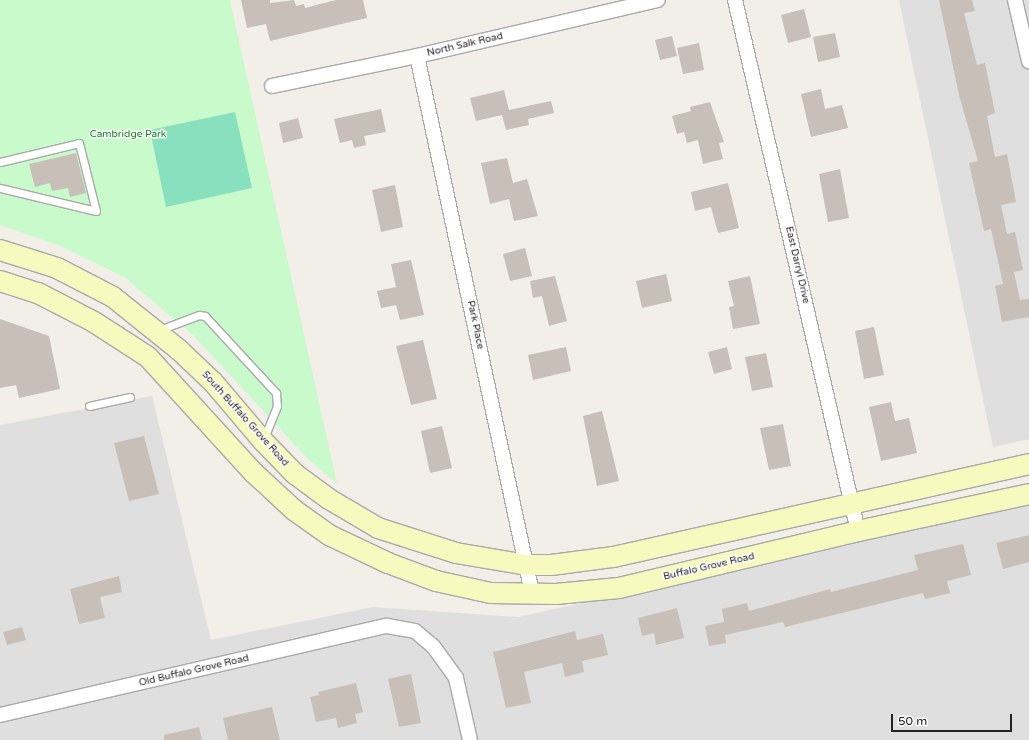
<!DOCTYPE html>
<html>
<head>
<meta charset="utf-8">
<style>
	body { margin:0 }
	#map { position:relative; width:1029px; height:740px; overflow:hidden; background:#f2efe9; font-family:"Varela Round",sans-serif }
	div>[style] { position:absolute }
	.residential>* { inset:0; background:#e0dfdf }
	.park>* { inset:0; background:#c8facc }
	.pitch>* { inset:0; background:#88e0be }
	.building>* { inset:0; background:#c7bfb8 }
	.roads { filter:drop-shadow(1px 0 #a9a9a9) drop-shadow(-1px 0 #a9a9a9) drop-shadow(0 1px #a9a9a9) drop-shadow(0 -1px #a9a9a9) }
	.lane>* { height:7px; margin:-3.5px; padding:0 3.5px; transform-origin:3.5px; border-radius:3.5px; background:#fff }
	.street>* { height:14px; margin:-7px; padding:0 7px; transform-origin:7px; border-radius:7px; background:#fff }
	.secondary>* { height:20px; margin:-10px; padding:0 10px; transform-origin:10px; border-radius:10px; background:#f7fabf }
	span { translate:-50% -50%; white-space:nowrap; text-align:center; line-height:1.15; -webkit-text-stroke:3px #fff; paint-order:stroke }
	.street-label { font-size:10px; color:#222 }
	.park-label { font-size:10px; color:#0c8416 }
	.scale { position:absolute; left:891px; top:714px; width:121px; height:18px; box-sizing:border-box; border:2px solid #222; border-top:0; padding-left:5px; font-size:12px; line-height:14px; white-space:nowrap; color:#222; -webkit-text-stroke:3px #fff; paint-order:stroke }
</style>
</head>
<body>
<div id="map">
	<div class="residential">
		<div style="clip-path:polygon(899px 0,1029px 0,1029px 439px,993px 447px)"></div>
		<div style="clip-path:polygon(152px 396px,211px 640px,373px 607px,519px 617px,1029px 502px,1029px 740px,0 740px,0 425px)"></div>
	</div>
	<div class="park">
		<div style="clip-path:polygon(0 0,230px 0,337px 484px,308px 459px,193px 335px,124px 277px,60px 246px,0 225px)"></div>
	</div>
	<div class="pitch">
		<div style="clip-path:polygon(235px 112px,252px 188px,166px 207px,150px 130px)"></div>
	</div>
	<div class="building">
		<div style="clip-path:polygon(241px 0,270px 0,270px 3px,294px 0,296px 6px,304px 4px,305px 8px,336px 0,363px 0,367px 18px,270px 41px,266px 24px,247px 28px)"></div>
		<div style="clip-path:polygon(939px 0,972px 0,975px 11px,964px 13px,977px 65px,985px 63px,995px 113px,987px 116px,995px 157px,1007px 154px,1016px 202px,1001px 205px,1007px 234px,1015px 232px,1023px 270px,1014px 272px,1020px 300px,1029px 299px,1029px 317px,1002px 322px,995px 286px,1003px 284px,991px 229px,984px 231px,969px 163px,978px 161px,959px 95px)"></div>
		<div style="clip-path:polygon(804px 9px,811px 37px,788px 43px,781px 15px)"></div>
		<div style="clip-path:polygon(835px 33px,840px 57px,818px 62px,813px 37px)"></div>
		<div style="clip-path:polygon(672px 36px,677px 56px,660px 60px,655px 40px)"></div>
		<div style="clip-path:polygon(699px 43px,704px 70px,683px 74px,677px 48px)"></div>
		<div style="clip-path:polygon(821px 89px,825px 109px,842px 105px,848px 128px,811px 137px,801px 94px)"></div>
		<div style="clip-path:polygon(504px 90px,509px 110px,551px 101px,554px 113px,528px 119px,529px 125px,506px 130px,502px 115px,476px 121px,470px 98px)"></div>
		<div style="clip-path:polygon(710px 102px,724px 142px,719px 143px,723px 159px,703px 164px,698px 140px,687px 143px,684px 132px,677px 134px,672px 116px,691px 111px,690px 107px)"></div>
		<div style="clip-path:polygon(381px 109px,386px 132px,364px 136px,366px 145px,354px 148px,352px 140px,340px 143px,334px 119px)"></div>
		<div style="clip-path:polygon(298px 118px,303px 138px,283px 143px,279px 123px)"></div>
		<div style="clip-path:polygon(76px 153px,86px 193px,70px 197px,68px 188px,52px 191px,50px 183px,35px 187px,29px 164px)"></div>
		<div style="clip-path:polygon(507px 158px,513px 183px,527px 179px,538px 216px,514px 221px,509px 199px,490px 204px,481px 163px)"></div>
		<div style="clip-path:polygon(840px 169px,849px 218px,828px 222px,819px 174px)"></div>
		<div style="clip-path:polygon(728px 183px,739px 228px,718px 233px,711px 207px,695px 211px,691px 192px)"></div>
		<div style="clip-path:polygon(395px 185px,403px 227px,381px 232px,372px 190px)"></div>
		<div style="clip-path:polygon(525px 248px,532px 276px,510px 281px,503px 254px)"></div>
		<div style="clip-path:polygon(411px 260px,424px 315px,400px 320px,396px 305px,381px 308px,377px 291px,396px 287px,391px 264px)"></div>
		<div style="clip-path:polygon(666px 274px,672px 301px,642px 308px,636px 281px)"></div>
		<div style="clip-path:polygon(555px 276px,567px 321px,549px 326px,542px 296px,533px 298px,530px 281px)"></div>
		<div style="clip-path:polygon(750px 276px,760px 324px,733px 329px,729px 307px,734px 306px,728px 281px)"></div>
		<div style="clip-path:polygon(0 319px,49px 336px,60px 389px,19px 398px,16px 385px,0 388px)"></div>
		<div style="clip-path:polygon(874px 327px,884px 375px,864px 379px,855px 331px)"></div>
		<div style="clip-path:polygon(423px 340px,437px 399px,411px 405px,396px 346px)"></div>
		<div style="clip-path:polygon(566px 347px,571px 371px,533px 380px,528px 355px)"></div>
		<div style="clip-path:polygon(727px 347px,732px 369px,714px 374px,708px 352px)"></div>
		<div style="clip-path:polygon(766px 353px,773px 387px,752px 391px,745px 357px)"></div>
		<div style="clip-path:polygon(891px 402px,895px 421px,909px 418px,917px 453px,881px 461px,869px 407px)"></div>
		<div style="clip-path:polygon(602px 411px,619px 481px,597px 486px,583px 416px)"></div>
		<div style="clip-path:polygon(783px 424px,791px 466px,769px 470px,760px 428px)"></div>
		<div style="clip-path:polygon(442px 426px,452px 468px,430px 473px,421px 431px)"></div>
		<div style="clip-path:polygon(144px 436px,159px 494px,129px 501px,114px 443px)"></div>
		<div style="clip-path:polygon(1029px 535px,1029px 562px,1003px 569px,996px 543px)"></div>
		<div style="clip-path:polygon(963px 544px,971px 575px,947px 581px,950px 593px,925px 599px,923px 593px,785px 627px,783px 622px,725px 635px,726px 643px,709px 646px,705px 626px,724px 622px,722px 609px,747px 603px,749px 611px,830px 589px,831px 592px,918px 570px,914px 555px)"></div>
		<div style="clip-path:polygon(119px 576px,122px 592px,100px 597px,105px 618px,79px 624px,70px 589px)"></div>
		<div style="clip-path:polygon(677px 608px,684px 638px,656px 645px,654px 633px,642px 636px,638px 618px)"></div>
		<div style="clip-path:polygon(22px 627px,26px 640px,7px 645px,3px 632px)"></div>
		<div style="clip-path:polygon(575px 631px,577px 640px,603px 634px,608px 655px,582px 661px,584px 672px,565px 677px,562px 663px,524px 672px,531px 703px,506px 708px,493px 652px)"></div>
		<div style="clip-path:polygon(411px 674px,421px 723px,399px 727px,388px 679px)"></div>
		<div style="clip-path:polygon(356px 683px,363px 712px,355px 714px,357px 723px,338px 728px,336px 718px,316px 722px,310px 697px,319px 695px,318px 692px)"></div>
		<div style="clip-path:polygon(272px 707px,280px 740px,228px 740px,223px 718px)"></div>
		<div style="clip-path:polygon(199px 727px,202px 740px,164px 740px,164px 735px)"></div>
	</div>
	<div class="roads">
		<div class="lane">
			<div style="left:0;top:162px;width:81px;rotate:-13.5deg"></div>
			<div style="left:79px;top:143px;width:70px;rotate:76deg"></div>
			<div style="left:96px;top:211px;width:99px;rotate:-166.5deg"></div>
			<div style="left:159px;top:330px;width:43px;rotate:-20.6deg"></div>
			<div style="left:199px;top:315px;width:6px;rotate:9deg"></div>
			<div style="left:205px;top:316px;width:105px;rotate:47.3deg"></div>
			<div style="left:276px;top:393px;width:13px;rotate:86deg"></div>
			<div style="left:277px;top:406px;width:35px;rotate:112deg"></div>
			<div style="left:89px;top:406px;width:42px;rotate:-12.4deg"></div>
		</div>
		<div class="street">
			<div style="left:735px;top:0;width:545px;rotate:76.96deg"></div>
			<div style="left:1015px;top:0;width:63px;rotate:77.1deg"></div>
			<div style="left:417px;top:56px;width:549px;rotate:77.91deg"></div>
			<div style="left:272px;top:86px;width:148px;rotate:-11.7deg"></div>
			<div style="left:417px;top:56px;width:247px;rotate:-13.1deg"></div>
			<div style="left:0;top:715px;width:397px;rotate:-13deg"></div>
			<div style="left:387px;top:626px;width:28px;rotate:10deg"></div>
			<div style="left:415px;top:631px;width:23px;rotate:40deg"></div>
			<div style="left:433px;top:646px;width:39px;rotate:54deg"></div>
			<div style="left:456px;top:678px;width:64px;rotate:77.3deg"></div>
		</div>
		<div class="secondary">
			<div style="left:0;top:250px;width:60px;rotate:17.5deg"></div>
			<div style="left:57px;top:268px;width:63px;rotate:27.4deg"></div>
			<div style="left:113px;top:297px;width:83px;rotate:38.7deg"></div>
			<div style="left:178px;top:349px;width:48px;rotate:43.3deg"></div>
			<div style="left:213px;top:382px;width:77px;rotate:49.7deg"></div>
			<div style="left:263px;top:441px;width:46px;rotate:45.9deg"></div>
			<div style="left:295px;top:474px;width:42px;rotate:36.3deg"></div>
			<div style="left:329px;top:499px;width:57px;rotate:30.6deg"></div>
			<div style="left:378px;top:528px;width:82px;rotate:17.8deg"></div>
			<div style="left:456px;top:553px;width:72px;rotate:9.6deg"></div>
			<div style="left:527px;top:565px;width:24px"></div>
			<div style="left:551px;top:565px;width:63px;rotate:-7.4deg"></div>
			<div style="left:613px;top:557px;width:426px;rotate:-12.6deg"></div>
			<div style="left:0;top:281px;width:40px;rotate:18deg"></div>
			<div style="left:38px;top:293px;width:63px;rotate:27.4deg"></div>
			<div style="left:94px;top:322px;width:64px;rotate:32.9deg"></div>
			<div style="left:148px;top:357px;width:157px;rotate:47.6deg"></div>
			<div style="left:254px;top:473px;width:54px;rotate:42.8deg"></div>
			<div style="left:294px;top:510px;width:43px;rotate:35.5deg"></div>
			<div style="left:329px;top:535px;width:65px;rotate:25.4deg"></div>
			<div style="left:388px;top:563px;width:51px;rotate:20.6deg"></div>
			<div style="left:436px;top:581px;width:56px;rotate:12.3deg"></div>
			<div style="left:491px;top:593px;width:65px;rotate:0.9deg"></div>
			<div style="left:556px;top:594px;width:63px;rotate:-5.4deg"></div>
			<div style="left:619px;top:588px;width:246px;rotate:-13.4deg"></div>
			<div style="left:858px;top:531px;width:175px;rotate:-12.2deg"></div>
		</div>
	</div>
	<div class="street-label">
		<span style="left:465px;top:45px;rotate:-13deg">North Salk Road</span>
		<span style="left:797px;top:265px;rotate:77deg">East Darryl Drive</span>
		<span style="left:475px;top:325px;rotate:78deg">Park Place</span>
		<span style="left:245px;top:419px;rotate:48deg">South Buffalo Grove Road</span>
		<span style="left:709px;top:567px;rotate:-13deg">Buffalo Grove Road</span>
		<span style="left:194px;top:671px;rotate:-13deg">Old Buffalo Grove Road</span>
	</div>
	<div class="park-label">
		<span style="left:128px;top:135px">Cambridge Park</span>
	</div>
	<div class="scale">50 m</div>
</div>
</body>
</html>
